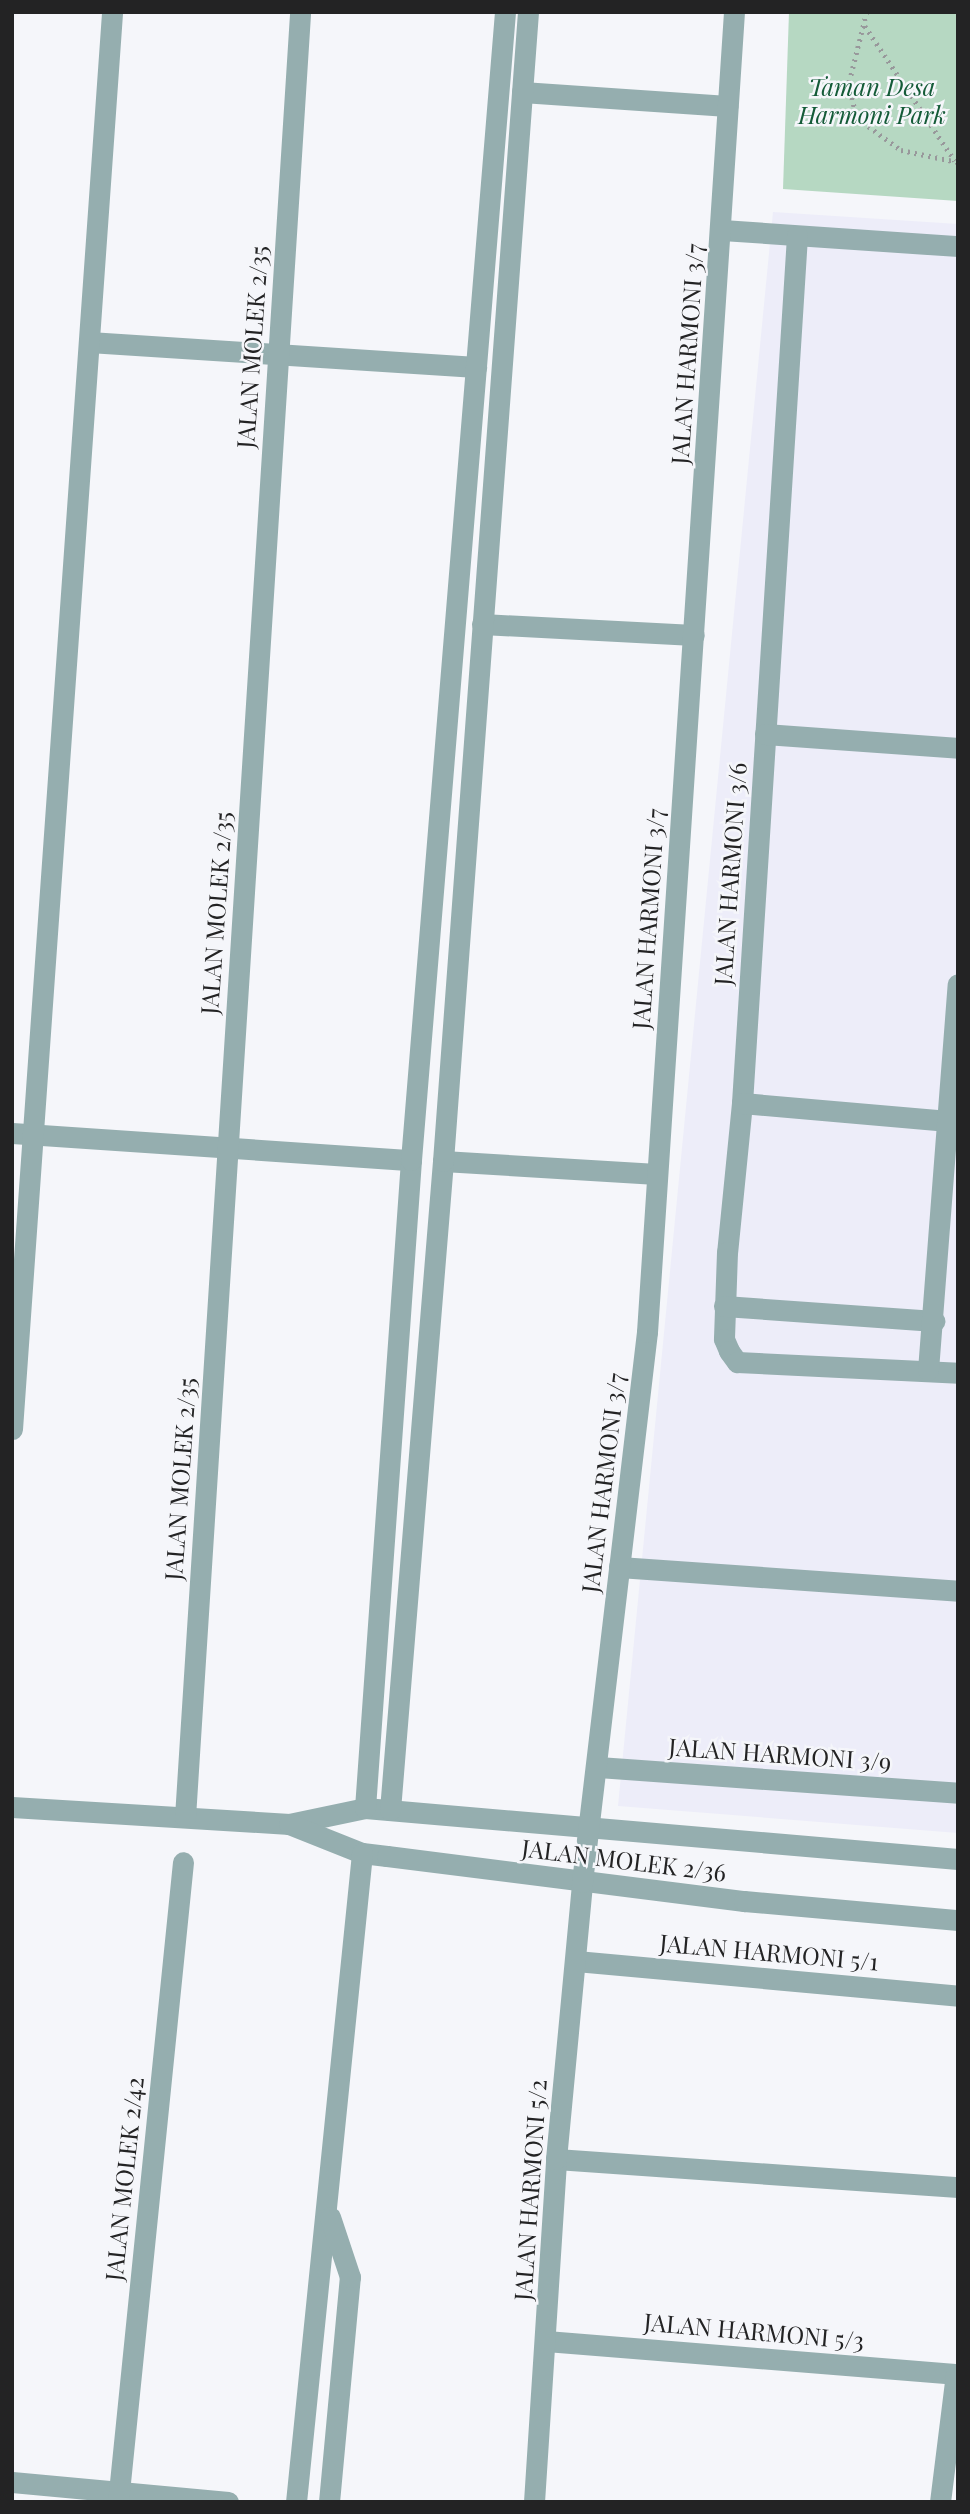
<!DOCTYPE html>
<html>
<head>
<meta charset="utf-8">
<style>
	body { margin:0 }
	#map { position:relative; width:970px; height:2514px; overflow:hidden; background:#f5f6fa; font-family:"Playfair Display",serif }
	div>[style] { position:absolute }
	.built>* { inset:0; background:#ededf9 }
	.green>* { inset:0; background:#b6d8c2 }
	.path>* { height:4.5px; margin-top:-2.25px; transform-origin:0; background:repeating-linear-gradient(90deg,#98989b 0 2px,transparent 0 7px) }
	.minor>* { height:21px; margin:-10.5px; padding:0 10.5px; transform-origin:10.5px; border-radius:10.5px; background:#95aeaf }
	span { translate:-50% -50%; white-space:nowrap; text-align:center; line-height:1.15; -webkit-text-stroke:5px #f5f6fa; paint-order:stroke }
	.park-label { font-size:24px; color:#145b38; font-style:italic }
	.street-label { font-size:24px; color:#232324 }
	.frame { position:absolute; inset:0; border:14px solid #232324; pointer-events:none }
</style>
</head>
<body>
<div id="map">
	<div class="built">
		<div style="clip-path:polygon(773px 212px,958px 224px,958px 1833px,618px 1806px)"></div>
	</div>
	<div class="green">
		<div style="clip-path:polygon(789px 12px,958px 12px,958px 201px,783px 189px)"></div>
	</div>
	<div class="path">
		<div style="left:867px;top:12px;width:74px;rotate:104deg"></div>
		<div style="left:849px;top:84px;width:35px;rotate:77deg"></div>
		<div style="left:857px;top:118px;width:54px;rotate:36deg"></div>
		<div style="left:901px;top:150px;width:58px;rotate:11.9deg"></div>
		<div style="left:865px;top:26px;width:162px;rotate:56.3deg"></div>
	</div>
	<div class="minor">
		<div style="left:522px;top:92px;width:206px;rotate:3.9deg"></div>
		<div style="left:722px;top:230px;width:237px;rotate:3.9deg"></div>
		<div style="left:797px;top:236px;width:869px;rotate:93.63deg"></div>
		<div style="left:742px;top:1103px;width:150px;rotate:95.7deg"></div>
		<div style="left:727px;top:1252px;width:87px;rotate:92deg"></div>
		<div style="left:724px;top:1339px;width:13px;rotate:67deg"></div>
		<div style="left:729px;top:1351px;width:14px;rotate:54deg"></div>
		<div style="left:737px;top:1362px;width:221px;rotate:2.8deg"></div>
		<div style="left:89px;top:342px;width:388px;rotate:3.7deg"></div>
		<div style="left:482px;top:624px;width:212px;rotate:3deg"></div>
		<div style="left:765px;top:734px;width:194px;rotate:4.1deg"></div>
		<div style="left:742px;top:1103px;width:207px;rotate:5deg"></div>
		<div style="left:12px;top:1133px;width:400px;rotate:3.9deg"></div>
		<div style="left:443px;top:1161px;width:214px;rotate:3.5deg"></div>
		<div style="left:724px;top:1306px;width:211px;rotate:4.1deg"></div>
		<div style="left:928px;top:1370px;width:387px;rotate:-85.6deg"></div>
		<div style="left:12px;top:1429px;width:1421px;rotate:-85.96deg"></div>
		<div style="left:619px;top:1567px;width:340px;rotate:4deg"></div>
		<div style="left:598px;top:1767px;width:361px;rotate:4.1deg"></div>
		<div style="left:12px;top:1807px;width:278px;rotate:3.5deg"></div>
		<div style="left:289px;top:1824px;width:78px;rotate:-11.9deg"></div>
		<div style="left:365px;top:1808px;width:595px;rotate:4.92deg"></div>
		<div style="left:365px;top:1808px;width:650px;rotate:-85.94deg"></div>
		<div style="left:411px;top:1160px;width:1152px;rotate:-85.32deg"></div>
		<div style="left:390px;top:1810px;width:651px;rotate:-85.33deg"></div>
		<div style="left:443px;top:1161px;width:1152px;rotate:-85.77deg"></div>
		<div style="left:185px;top:1817px;width:1809px;rotate:-86.35deg"></div>
		<div style="left:289px;top:1824px;width:79px;rotate:21.7deg"></div>
		<div style="left:362px;top:1853px;width:25px;rotate:7deg"></div>
		<div style="left:387px;top:1856px;width:360px;rotate:7.2deg"></div>
		<div style="left:744px;top:1901px;width:215px;rotate:5.1deg"></div>
		<div style="left:576px;top:1961px;width:384px;rotate:5.2deg"></div>
		<div style="left:556px;top:2159px;width:403px;rotate:4deg"></div>
		<div style="left:546px;top:2341px;width:413px;rotate:4.6deg"></div>
		<div style="left:12px;top:2482px;width:217px;rotate:5.3deg"></div>
		<div style="left:118px;top:2502px;width:643px;rotate:-84.2deg"></div>
		<div style="left:296px;top:2502px;width:652px;rotate:-84.19deg"></div>
		<div style="left:329px;top:2502px;width:226px;rotate:-84.7deg"></div>
		<div style="left:350px;top:2277px;width:63px;rotate:-108.4deg"></div>
		<div style="left:534px;top:2502px;width:344px;rotate:-86.3deg"></div>
		<div style="left:556px;top:2159px;width:278px;rotate:-84.6deg"></div>
		<div style="left:582px;top:1882px;width:554px;rotate:-83.26deg"></div>
		<div style="left:647px;top:1332px;width:1323px;rotate:-86.23deg"></div>
		<div style="left:940px;top:2502px;width:129px;rotate:-82.9deg"></div>
	</div>
	<div class="park-label">
		<span style="left:872px;top:101px">Taman Desa<br>Harmoni Park</span>
	</div>
	<div class="street-label">
		<span style="left:252px;top:347px;rotate:-86deg">JALAN MOLEK 2/35</span>
		<span style="left:687px;top:354px;rotate:-86deg">JALAN HARMONI 3/7</span>
		<span style="left:730px;top:874px;rotate:-86deg">JALAN HARMONI 3/6</span>
		<span style="left:216px;top:913px;rotate:-86deg">JALAN MOLEK 2/35</span>
		<span style="left:648px;top:919px;rotate:-86deg">JALAN HARMONI 3/7</span>
		<span style="left:180px;top:1479px;rotate:-86deg">JALAN MOLEK 2/35</span>
		<span style="left:603px;top:1483px;rotate:-83deg">JALAN HARMONI 3/7</span>
		<span style="left:780px;top:1754px;rotate:4deg">JALAN HARMONI 3/9</span>
		<span style="left:624px;top:1860px;rotate:7deg">JALAN MOLEK 2/36</span>
		<span style="left:769px;top:1952px;rotate:5deg">JALAN HARMONI 5/1</span>
		<span style="left:124px;top:2179px;rotate:-84deg">JALAN MOLEK 2/42</span>
		<span style="left:530px;top:2190px;rotate:-86deg">JALAN HARMONI 5/2</span>
		<span style="left:754px;top:2331px;rotate:5deg">JALAN HARMONI 5/3</span>
	</div>
	<div class="frame"></div>
</div>
</body>
</html>
